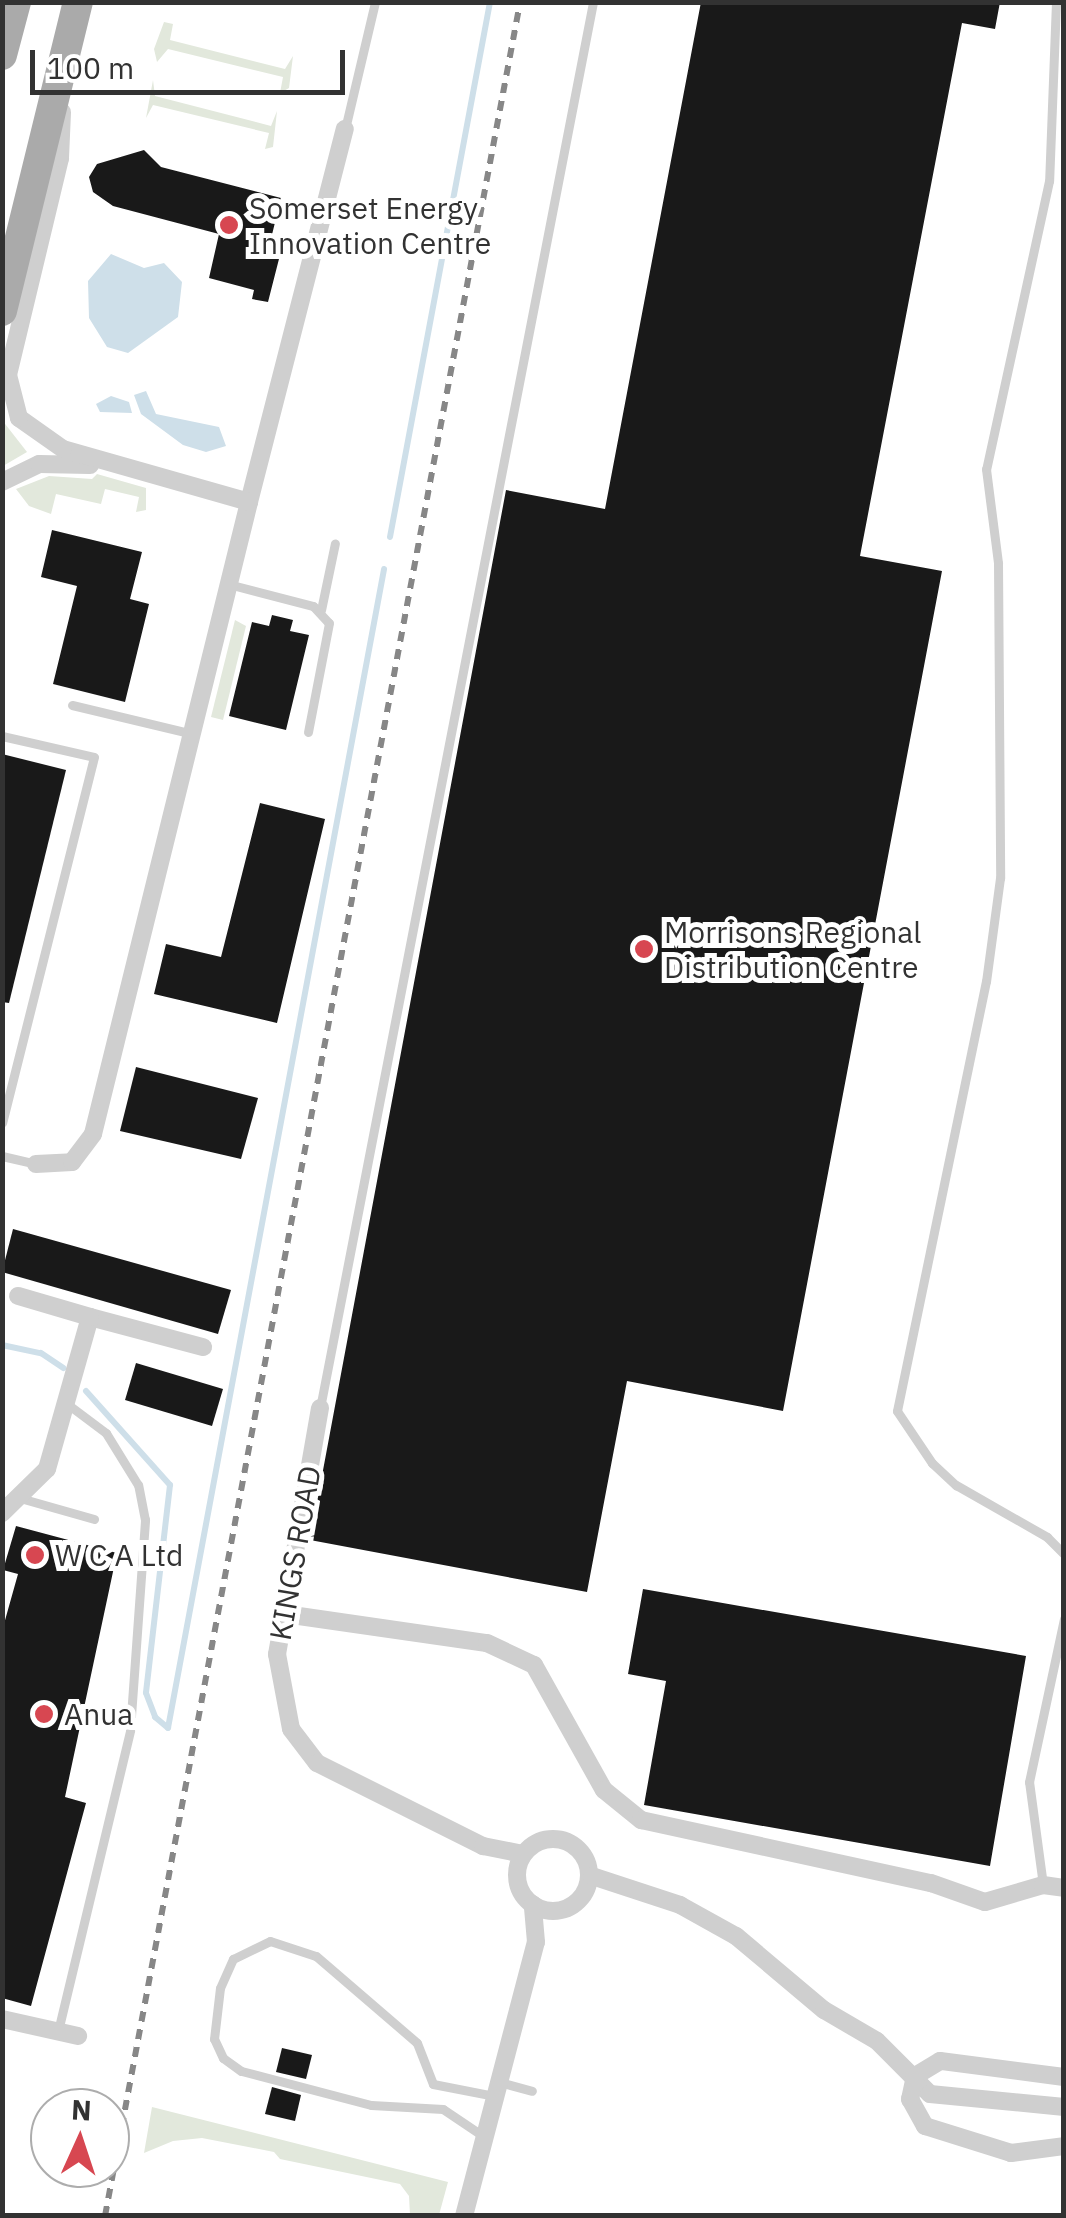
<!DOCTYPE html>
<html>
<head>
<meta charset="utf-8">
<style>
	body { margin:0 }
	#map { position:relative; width:1066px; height:2218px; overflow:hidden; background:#fff; font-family:"IBM Plex Sans",sans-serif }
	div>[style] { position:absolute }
	.green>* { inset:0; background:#e2e8dc }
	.water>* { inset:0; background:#cedfe9 }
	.stream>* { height:6px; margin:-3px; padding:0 3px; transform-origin:3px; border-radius:3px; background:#cedfe9 }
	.building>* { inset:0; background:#191919 }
	.service>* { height:9px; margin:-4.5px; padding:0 4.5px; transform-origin:4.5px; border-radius:4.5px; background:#cfcfcf }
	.minor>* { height:18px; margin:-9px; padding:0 9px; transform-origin:9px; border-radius:9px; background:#cfcfcf }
	.minor>.ring { margin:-9px; padding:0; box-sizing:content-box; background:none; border:18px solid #cfcfcf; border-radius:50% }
	.primary>* { height:30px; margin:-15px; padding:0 15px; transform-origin:15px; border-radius:15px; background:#aaa }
	.rail>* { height:6px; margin-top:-3px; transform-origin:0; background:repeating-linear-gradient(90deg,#878787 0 10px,transparent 0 18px) }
	.dots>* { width:28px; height:28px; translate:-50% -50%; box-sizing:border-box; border:5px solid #fff; border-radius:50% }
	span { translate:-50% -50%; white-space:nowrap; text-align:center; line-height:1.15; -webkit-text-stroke:10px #fff; paint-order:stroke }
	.poi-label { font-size:30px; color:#323232 }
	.left { translate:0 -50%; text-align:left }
	.street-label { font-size:30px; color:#323232 }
	.frame { position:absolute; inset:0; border:5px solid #323232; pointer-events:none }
	.north { position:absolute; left:30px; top:2088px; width:100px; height:100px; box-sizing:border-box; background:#fff; border:2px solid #adadad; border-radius:50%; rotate:3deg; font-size:28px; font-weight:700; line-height:40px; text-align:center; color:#323232 }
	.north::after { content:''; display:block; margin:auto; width:35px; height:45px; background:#d74751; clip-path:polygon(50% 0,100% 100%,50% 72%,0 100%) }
	.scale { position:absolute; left:30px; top:50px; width:315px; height:45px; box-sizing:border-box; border:5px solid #323232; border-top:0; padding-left:12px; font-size:30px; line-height:35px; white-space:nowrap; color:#323232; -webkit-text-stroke:8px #fff; paint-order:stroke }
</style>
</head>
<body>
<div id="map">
	<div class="green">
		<div style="clip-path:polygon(164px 22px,173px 24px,170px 40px,285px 69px,293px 56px,289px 88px,280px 93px,283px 77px,168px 49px,157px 62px,154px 49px)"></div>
		<div style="clip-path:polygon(153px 80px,155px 96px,271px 126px,277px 111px,273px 147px,265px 149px,269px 133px,153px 105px,146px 118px)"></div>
		<div style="clip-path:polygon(2px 420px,27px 452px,3px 466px,2px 466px)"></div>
		<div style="clip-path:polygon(97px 474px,146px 488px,146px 510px,136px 512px,139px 497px,105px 489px,101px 504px,56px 494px,51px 514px,29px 506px,16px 489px,49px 476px,92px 479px)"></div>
		<div style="clip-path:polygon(235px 620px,246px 626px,223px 720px,211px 717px)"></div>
		<div style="clip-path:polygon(152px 2107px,448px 2182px,439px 2215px,410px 2215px,409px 2196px,400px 2184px,280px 2159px,274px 2152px,202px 2138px,173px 2141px,144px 2153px)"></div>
	</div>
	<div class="water">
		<div style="clip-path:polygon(111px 254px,144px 268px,164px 263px,182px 282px,178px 317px,128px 353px,107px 347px,89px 318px,88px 281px)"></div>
		<div style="clip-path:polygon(146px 391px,156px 414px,219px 427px,226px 446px,206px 452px,183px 445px,141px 414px,134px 395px)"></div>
		<div style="clip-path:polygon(111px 396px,129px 402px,132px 413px,100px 412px,96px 404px)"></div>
	</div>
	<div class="stream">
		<div style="left:390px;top:537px;width:544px;rotate:-79.41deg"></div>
		<div style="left:2px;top:1345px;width:40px;rotate:12deg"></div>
		<div style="left:41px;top:1353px;width:27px;rotate:34deg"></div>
		<div style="left:86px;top:1391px;width:126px;rotate:48.2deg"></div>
		<div style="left:170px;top:1485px;width:209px;rotate:96.6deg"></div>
		<div style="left:146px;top:1693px;width:26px;rotate:69deg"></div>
		<div style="left:155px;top:1717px;width:17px;rotate:40deg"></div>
		<div style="left:168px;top:1728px;width:1179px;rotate:-79.44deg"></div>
	</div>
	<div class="building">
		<div style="clip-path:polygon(701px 2px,1000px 2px,995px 29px,962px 23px,860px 556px,942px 571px,783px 1411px,627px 1381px,587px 1592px,310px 1540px,506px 490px,605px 509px)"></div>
		<div style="clip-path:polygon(144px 150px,161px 167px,281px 198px,268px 251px,280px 255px,268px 302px,252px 299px,254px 290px,209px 278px,219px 234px,113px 206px,93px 192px,89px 177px,97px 164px)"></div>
		<div style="clip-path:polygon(52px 530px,142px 552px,130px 599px,149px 604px,125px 702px,53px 684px,77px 586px,41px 577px)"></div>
		<div style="clip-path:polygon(272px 615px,293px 620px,290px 631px,309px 635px,286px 730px,229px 716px,252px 622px,269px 626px)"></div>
		<div style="clip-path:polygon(2px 754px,66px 770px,9px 1003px,2px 1002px)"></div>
		<div style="clip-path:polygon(260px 803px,325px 819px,277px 1023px,154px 994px,166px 944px,221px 957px)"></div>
		<div style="clip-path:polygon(136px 1067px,258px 1098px,241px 1159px,120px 1131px)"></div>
		<div style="clip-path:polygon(13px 1229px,231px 1290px,218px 1334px,2px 1272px)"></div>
		<div style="clip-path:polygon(136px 1363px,223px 1389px,212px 1426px,125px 1400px)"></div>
		<div style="clip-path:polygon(16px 1526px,117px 1553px,65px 1797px,86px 1803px,31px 2006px,2px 1998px,2px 1631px,18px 1574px,3px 1570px)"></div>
		<div style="clip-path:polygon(643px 1589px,1026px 1656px,990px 1866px,644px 1805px,666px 1681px,628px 1674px)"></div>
		<div style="clip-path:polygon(282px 2048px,312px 2055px,306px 2079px,276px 2072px)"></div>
		<div style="clip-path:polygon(272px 2087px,301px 2095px,295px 2121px,265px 2114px)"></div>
	</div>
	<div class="service">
		<div style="left:1056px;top:2px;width:179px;rotate:92.2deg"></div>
		<div style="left:1049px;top:181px;width:295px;rotate:102.3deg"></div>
		<div style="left:986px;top:469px;width:95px;rotate:82.7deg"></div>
		<div style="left:998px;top:563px;width:315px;rotate:89.6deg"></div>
		<div style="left:1000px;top:878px;width:104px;rotate:97.7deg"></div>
		<div style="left:986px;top:981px;width:439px;rotate:101.7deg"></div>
		<div style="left:897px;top:1411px;width:63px;rotate:56.1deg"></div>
		<div style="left:932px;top:1463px;width:33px;rotate:43deg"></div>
		<div style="left:956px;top:1485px;width:105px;rotate:29.7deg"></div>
		<div style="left:1047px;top:1537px;width:24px;rotate:45deg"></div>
		<div style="left:345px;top:129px;width:130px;rotate:-76.7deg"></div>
		<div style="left:232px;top:585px;width:84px;rotate:14.5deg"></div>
		<div style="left:313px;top:606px;width:23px;rotate:47deg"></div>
		<div style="left:329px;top:623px;width:111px;rotate:100.9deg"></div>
		<div style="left:321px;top:610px;width:68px;rotate:-78.2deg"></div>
		<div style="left:72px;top:705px;width:124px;rotate:13.5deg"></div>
		<div style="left:2px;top:736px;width:94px;rotate:12.9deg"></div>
		<div style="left:94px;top:757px;width:377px;rotate:104.1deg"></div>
		<div style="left:2px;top:1156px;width:35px;rotate:13deg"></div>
		<div style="left:320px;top:1408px;width:1432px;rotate:-79.01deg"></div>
		<div style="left:20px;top:1498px;width:77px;rotate:15.8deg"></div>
		<div style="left:1043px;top:1885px;width:104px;rotate:-97.7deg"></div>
		<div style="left:1029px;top:1782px;width:167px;rotate:-77.9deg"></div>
		<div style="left:58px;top:2031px;width:309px;rotate:-76.5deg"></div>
		<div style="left:130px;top:1730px;width:211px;rotate:-85.9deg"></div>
		<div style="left:145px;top:1520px;width:36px;rotate:-101deg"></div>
		<div style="left:138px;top:1485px;width:61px;rotate:-121.6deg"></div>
		<div style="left:106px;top:1433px;width:50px;rotate:-143.1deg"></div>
		<div style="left:499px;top:2082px;width:34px;rotate:15deg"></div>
		<div style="left:483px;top:2136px;width:48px;rotate:-146deg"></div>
		<div style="left:443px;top:2109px;width:72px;rotate:-176.8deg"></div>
		<div style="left:371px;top:2105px;width:134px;rotate:-165.3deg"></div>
		<div style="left:241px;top:2071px;width:22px;rotate:-144deg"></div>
		<div style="left:223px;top:2058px;width:21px;rotate:-115deg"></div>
		<div style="left:214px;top:2039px;width:51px;rotate:-83.3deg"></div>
		<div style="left:220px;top:1988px;width:32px;rotate:-66deg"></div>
		<div style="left:233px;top:1959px;width:41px;rotate:-25.9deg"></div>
		<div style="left:270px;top:1941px;width:48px;rotate:18.1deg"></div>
		<div style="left:316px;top:1956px;width:133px;rotate:40.7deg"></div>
		<div style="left:417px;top:2043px;width:44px;rotate:68.7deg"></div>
		<div style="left:433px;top:2084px;width:62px;rotate:11.1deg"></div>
	</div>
	<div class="minor">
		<div style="left:2px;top:482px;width:41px;rotate:-25.9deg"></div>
		<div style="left:39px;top:464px;width:51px;rotate:1.1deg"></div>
		<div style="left:249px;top:502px;width:385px;rotate:-75.6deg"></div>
		<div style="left:36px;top:1164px;width:36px;rotate:-3deg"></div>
		<div style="left:72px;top:1162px;width:35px;rotate:-53deg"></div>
		<div style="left:93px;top:1134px;width:651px;rotate:-76.13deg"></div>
		<div style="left:249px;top:502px;width:193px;rotate:-164.1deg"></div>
		<div style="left:63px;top:449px;width:54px;rotate:-144.8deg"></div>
		<div style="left:19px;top:418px;width:44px;rotate:-104.3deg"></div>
		<div style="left:8px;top:375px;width:223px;rotate:-76.5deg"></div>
		<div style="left:60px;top:158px;width:46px;rotate:-87.5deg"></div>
		<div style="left:90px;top:1317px;width:117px;rotate:14.9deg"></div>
		<div style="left:320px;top:1408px;width:250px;rotate:99.9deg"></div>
		<div style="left:277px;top:1654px;width:76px;rotate:79.4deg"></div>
		<div style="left:291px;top:1729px;width:43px;rotate:52.6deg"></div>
		<div style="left:317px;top:1763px;width:186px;rotate:26.6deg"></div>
		<div style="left:483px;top:1846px;width:41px;rotate:11.3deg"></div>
		<div style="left:2px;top:1513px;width:63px;rotate:-44.4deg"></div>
		<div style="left:47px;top:1469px;width:158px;rotate:-74.2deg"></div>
		<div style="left:90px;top:1317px;width:75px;rotate:-163.7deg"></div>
		<div style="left:285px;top:1614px;width:204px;rotate:8.2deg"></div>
		<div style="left:487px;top:1643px;width:52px;rotate:25.1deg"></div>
		<div style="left:534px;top:1665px;width:143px;rotate:60.8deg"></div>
		<div style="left:604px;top:1790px;width:48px;rotate:39deg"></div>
		<div style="left:641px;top:1820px;width:297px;rotate:12.3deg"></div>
		<div style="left:931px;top:1883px;width:57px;rotate:19.4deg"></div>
		<div style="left:985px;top:1902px;width:60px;rotate:-16.3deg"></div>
		<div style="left:1043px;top:1885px;width:21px;rotate:8deg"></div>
		<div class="ring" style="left:517px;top:1839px;width:54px;height:54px"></div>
		<div style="left:592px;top:1876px;width:93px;rotate:18.2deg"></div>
		<div style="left:680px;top:1905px;width:64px;rotate:29deg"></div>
		<div style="left:736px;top:1936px;width:115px;rotate:40.1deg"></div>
		<div style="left:824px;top:2010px;width:61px;rotate:30.3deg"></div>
		<div style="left:877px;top:2041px;width:75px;rotate:45deg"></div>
		<div style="left:930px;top:2094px;width:135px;rotate:5.5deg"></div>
		<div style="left:2px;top:2019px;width:78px;rotate:12.6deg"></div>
		<div style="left:1064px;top:2077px;width:125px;rotate:-172.6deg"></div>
		<div style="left:940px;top:2061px;width:29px;rotate:149deg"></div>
		<div style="left:915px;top:2076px;width:24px;rotate:102deg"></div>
		<div style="left:910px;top:2099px;width:31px;rotate:61deg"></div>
		<div style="left:925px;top:2126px;width:90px;rotate:17.4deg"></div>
		<div style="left:1011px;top:2153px;width:53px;rotate:-7.5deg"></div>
		<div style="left:464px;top:2216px;width:283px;rotate:-75.3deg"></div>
		<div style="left:536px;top:1942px;width:38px;rotate:-95deg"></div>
	</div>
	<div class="primary">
		<div style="left:2px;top:55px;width:55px;rotate:-75.2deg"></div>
		<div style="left:2px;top:311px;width:318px;rotate:-76.2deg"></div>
	</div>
	<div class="rail">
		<div style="left:105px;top:2216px;width:2253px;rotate:-79.38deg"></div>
	</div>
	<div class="dots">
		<div style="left:229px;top:225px;background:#d74751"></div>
		<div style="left:644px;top:949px;background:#d74751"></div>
		<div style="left:35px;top:1555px;background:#d74751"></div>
		<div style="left:44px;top:1714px;background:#d74751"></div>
	</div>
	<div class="poi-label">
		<span class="left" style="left:249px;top:225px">Somerset Energy<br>Innovation Centre</span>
		<span class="left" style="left:664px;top:949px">Morrisons Regional<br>Distribution Centre</span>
		<span class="left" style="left:55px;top:1555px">W C A Ltd</span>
		<span class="left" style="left:64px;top:1714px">Anua</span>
	</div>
	<div class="street-label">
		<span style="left:295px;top:1553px;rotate:-80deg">KINGS ROAD</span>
	</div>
	<div class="frame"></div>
	<div class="north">N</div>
	<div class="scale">100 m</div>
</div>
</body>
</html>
